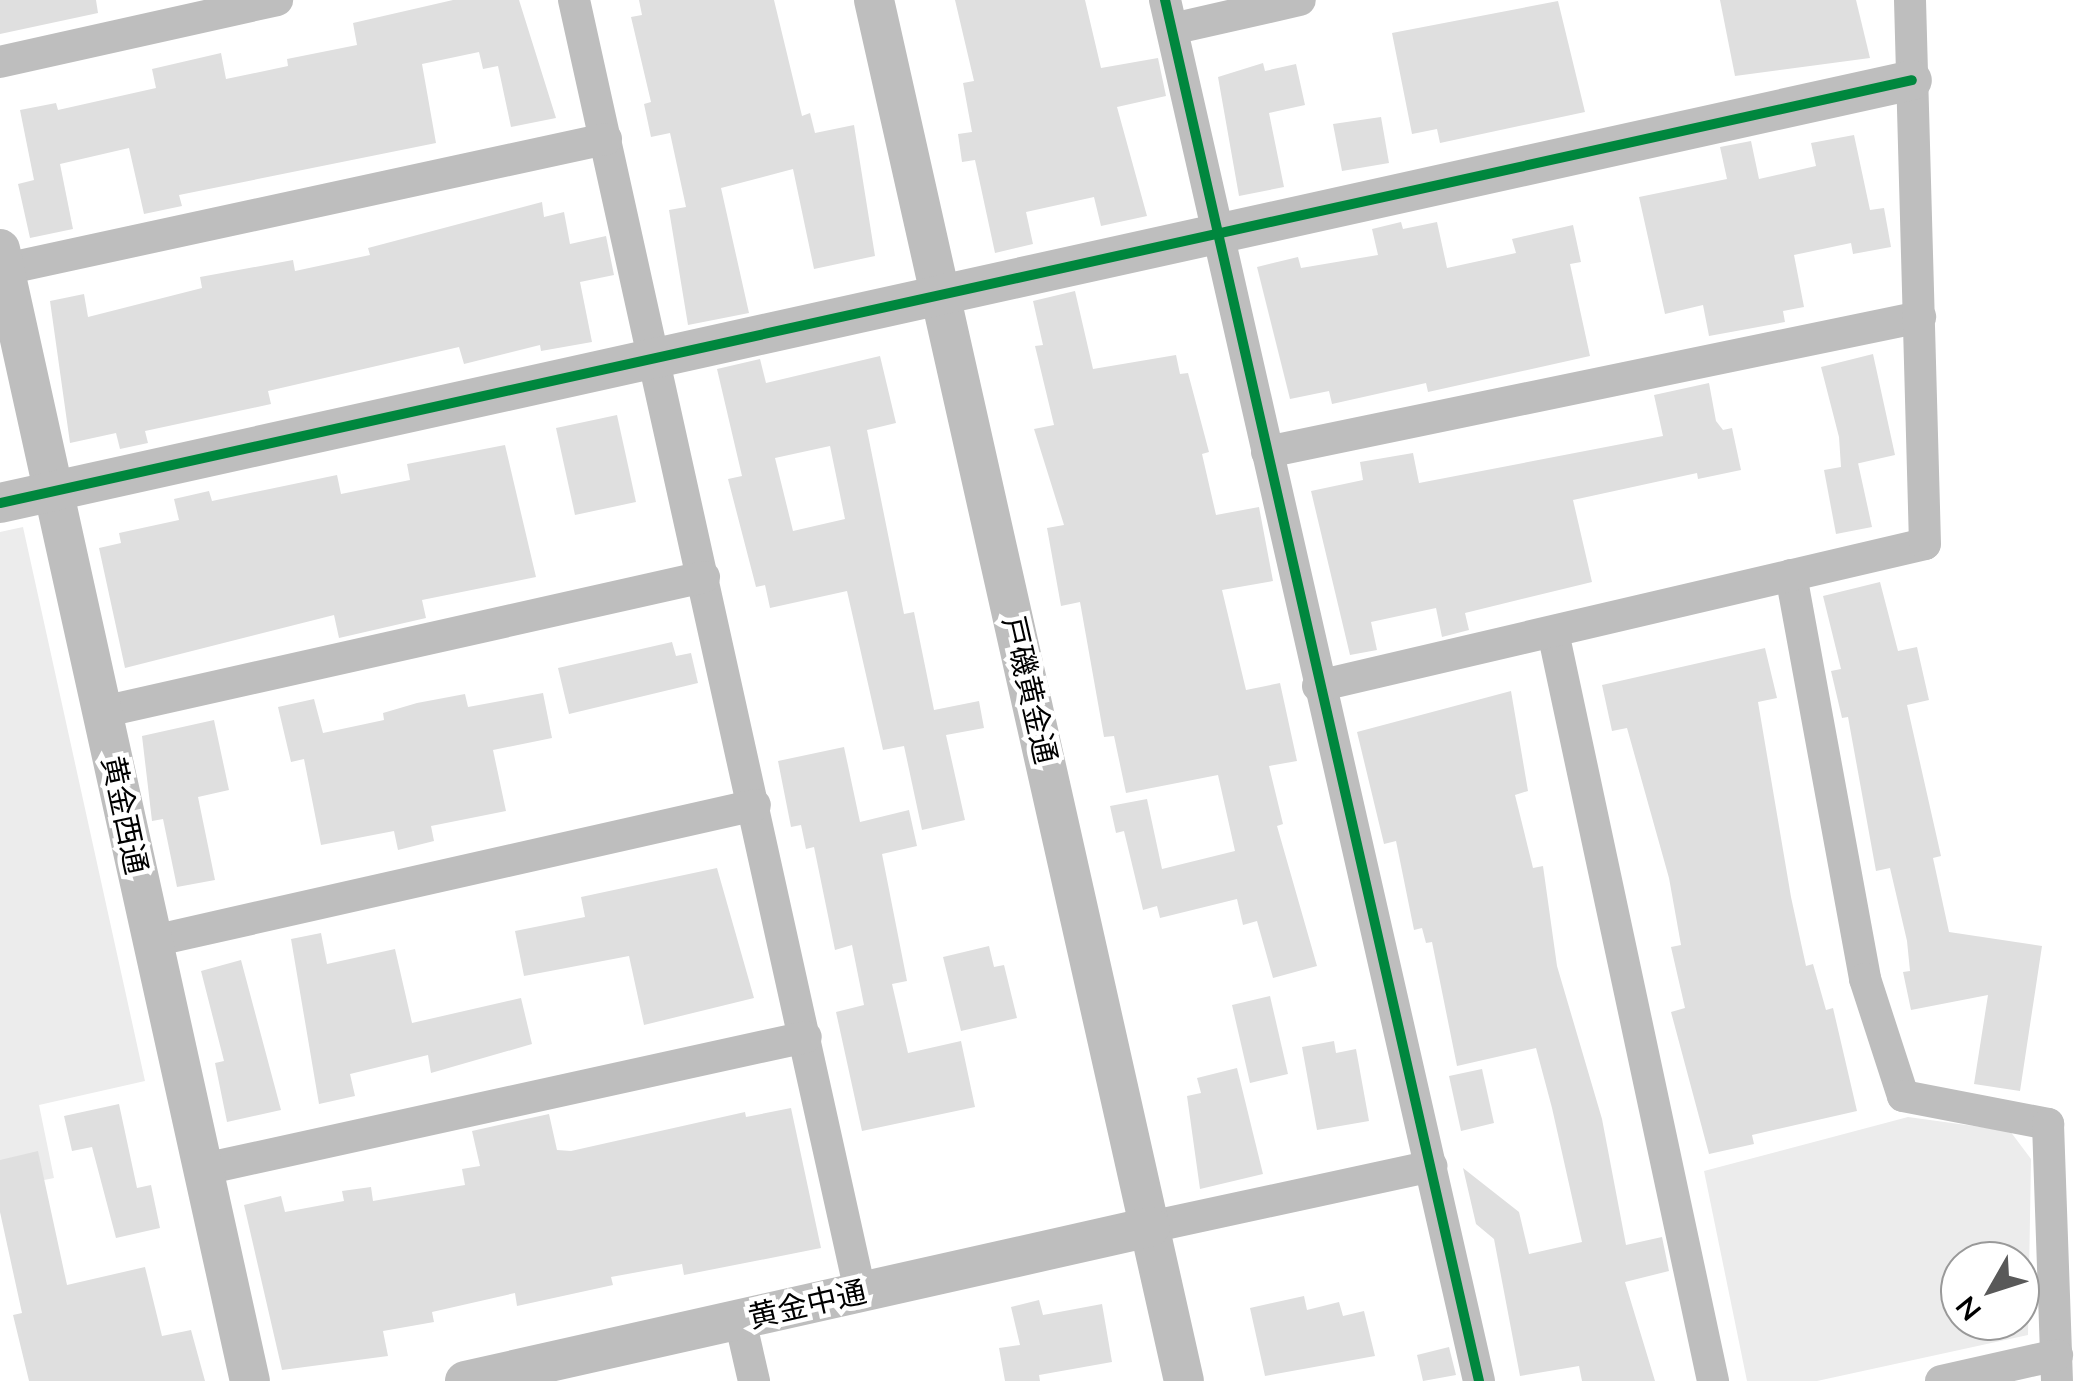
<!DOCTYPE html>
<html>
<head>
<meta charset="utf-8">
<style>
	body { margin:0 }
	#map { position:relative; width:2080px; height:1381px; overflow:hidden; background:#fff; font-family:Mulish,"Noto Sans JP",sans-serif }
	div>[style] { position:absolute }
	.green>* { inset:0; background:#ececec }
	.building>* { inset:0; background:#dfdfdf }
	.minor>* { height:32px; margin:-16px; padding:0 16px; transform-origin:16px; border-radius:16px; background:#bebebe }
	.tertiary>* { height:40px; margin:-20px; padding:0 20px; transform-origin:20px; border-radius:20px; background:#bebebe }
	.cycleway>* { height:10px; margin:-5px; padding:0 5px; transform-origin:5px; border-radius:5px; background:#00873e }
	span { translate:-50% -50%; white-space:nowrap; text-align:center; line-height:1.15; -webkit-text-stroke:9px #fff; paint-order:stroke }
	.street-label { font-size:30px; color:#000 }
	.north { position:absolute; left:1940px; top:1241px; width:100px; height:100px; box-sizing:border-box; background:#fff; border:2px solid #999; border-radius:50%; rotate:231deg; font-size:28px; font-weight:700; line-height:40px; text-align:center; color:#000 }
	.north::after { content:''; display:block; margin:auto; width:35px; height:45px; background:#595959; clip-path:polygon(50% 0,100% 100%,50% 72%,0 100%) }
</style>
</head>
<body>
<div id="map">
	<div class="green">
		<div style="clip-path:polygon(23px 527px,145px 1081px,39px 1105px,54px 1178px,0 1189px,0 532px)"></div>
		<div style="clip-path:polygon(evenodd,1908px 1117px,2010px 1131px,2031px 1159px,2028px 1335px,1817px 1381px,1747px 1381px,1704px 1171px,1908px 1117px,1960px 1261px,2020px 1261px,2020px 1321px,1960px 1321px,1960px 1261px)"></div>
	</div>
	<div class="building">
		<div style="clip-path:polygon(0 0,96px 0,98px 13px,0 34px)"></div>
		<div style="clip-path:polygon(453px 0,519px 0,556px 118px,511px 127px,498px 66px,483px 69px,479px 52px,422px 64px,436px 143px,179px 195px,182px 206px,144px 214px,129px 148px,60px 164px,73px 229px,30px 238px,18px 184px,34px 180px,20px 110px,56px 103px,58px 110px,156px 88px,152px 69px,221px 53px,226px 79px,288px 66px,287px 59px,357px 45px,353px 23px)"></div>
		<div style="clip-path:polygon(639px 0,774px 0,802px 116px,810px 113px,815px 133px,854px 125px,875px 256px,814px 269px,793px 169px,721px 188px,749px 313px,688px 325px,669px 210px,686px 207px,670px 133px,651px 137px,644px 104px,651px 102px,631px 17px,642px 15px)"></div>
		<div style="clip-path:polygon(955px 0,1085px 0,1101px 68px,1158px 58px,1166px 96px,1117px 107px,1147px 216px,1101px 226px,1094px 197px,1026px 212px,1033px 244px,995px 253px,975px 160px,962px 162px,958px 134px,972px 132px,963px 83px,974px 81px)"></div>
		<div style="clip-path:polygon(1720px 0,1856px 0,1870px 58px,1735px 76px)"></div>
		<div style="clip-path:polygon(1558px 1px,1585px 112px,1440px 143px,1437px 129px,1412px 134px,1392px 33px)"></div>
		<div style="clip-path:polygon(1263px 63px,1265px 71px,1296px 64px,1305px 105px,1269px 113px,1284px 187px,1239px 196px,1218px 77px)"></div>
		<div style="clip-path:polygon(1381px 117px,1389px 163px,1342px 171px,1333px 124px)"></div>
		<div style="clip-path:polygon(1854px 135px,1870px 210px,1884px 208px,1891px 247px,1853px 254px,1851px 243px,1794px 255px,1804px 307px,1783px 311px,1785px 322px,1709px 336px,1703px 305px,1665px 314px,1639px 197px,1727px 179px,1720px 147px,1751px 141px,1759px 179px,1816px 166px,1811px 143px)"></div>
		<div style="clip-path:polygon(542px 202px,544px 217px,564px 212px,570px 244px,606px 236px,614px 275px,580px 282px,592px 342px,541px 351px,540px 345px,464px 364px,459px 347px,268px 391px,271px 404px,145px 431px,148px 443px,120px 449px,116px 433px,70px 443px,50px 301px,84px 294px,88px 317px,202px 288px,200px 277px,293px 260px,295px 271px,370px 255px,368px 248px)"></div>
		<div style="clip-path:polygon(1401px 222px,1403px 229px,1437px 222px,1447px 268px,1516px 253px,1512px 239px,1573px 225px,1581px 262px,1570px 264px,1590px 356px,1428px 392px,1426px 383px,1332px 404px,1329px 391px,1290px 399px,1257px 267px,1298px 257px,1301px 268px,1378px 255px,1372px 229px)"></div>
		<div style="clip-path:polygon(1075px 291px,1093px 369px,1176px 355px,1180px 374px,1188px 373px,1209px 452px,1202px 454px,1216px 515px,1259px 507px,1273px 581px,1222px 590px,1246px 690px,1280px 683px,1297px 761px,1269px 766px,1283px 824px,1277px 826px,1317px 966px,1273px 978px,1257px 921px,1243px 925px,1237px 899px,1160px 918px,1157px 906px,1143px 910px,1124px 831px,1116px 833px,1110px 806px,1147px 799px,1162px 869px,1235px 851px,1218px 775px,1126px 793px,1114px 736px,1104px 737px,1080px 602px,1061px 606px,1047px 528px,1064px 525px,1034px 429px,1054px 425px,1035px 346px,1043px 345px,1033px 301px)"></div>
		<div style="clip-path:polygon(1873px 354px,1895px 455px,1851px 465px,1858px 463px,1872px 527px,1836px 534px,1824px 470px,1841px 467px,1839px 437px,1821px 367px)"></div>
		<div style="clip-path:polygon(evenodd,880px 356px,896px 423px,867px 430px,904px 614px,914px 612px,934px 710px,979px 701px,984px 728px,946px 735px,965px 820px,922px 830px,904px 746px,883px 750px,847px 591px,770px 608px,765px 585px,756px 587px,728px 479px,742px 476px,717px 369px,760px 359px,766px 383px,880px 356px,830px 446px,845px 519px,793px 531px,775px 458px,830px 446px)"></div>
		<div style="clip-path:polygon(1709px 383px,1716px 421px,1723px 430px,1732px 428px,1741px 470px,1698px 479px,1697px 473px,1573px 500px,1592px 582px,1465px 613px,1469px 630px,1442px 637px,1436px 608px,1371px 622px,1377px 650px,1350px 655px,1311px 491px,1363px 480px,1360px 462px,1413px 453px,1419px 483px,1663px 436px,1654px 395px)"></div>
		<div style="clip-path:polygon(617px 415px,636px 502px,575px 515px,556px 428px)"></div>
		<div style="clip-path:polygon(505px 445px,536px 577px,422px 600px,426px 618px,339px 638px,334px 615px,125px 668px,99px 548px,121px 543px,119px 533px,179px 520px,174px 499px,209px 491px,212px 501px,337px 475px,341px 494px,410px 480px,407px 464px)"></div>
		<div style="clip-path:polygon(1880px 582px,1898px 651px,1917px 647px,1929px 700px,1907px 705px,1941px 856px,1933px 858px,1949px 932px,2042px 946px,2020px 1091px,1974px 1084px,1988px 995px,1911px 1010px,1903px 972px,1910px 971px,1907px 941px,1890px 868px,1876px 871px,1848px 717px,1842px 718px,1831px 671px,1841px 669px,1823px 596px)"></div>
		<div style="clip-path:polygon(672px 642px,676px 656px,691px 653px,698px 683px,569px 714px,558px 668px)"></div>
		<div style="clip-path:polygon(1765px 648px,1777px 698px,1758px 702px,1791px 897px,1806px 966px,1813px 964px,1826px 1010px,1833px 1008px,1857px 1111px,1752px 1135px,1754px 1144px,1709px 1154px,1671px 1012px,1685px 1008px,1671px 947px,1681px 945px,1669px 878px,1627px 728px,1612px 731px,1602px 685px)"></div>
		<div style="clip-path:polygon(1511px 691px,1528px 791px,1515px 795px,1533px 868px,1543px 866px,1557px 966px,1602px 1119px,1626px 1245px,1662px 1237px,1669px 1271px,1625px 1282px,1655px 1381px,1582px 1381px,1579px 1366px,1520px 1376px,1494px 1239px,1476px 1224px,1463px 1168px,1519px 1212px,1529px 1254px,1582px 1242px,1552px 1108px,1536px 1048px,1457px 1066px,1432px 942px,1426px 943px,1422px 928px,1414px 930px,1396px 841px,1384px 844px,1357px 732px)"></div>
		<div style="clip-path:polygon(543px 693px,552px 738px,493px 750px,506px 811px,431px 826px,434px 841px,398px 850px,394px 831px,321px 845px,304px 759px,291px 762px,278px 707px,314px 699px,323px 733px,384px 720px,383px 713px,417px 703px,465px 694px,468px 707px)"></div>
		<div style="clip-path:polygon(214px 720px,229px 790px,198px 797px,215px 880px,177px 887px,163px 819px,152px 821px,142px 736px)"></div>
		<div style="clip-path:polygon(844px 747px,860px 822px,909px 810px,917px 846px,882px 854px,907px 981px,892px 984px,908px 1053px,961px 1041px,975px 1107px,862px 1131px,836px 1012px,864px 1005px,852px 945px,835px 950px,814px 847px,806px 849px,801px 825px,791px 827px,778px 761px)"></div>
		<div style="clip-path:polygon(717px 868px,754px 998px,644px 1025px,629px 956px,524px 976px,515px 931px,585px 917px,581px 897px)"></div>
		<div style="clip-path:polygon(321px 933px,327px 964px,395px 949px,412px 1023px,521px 998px,532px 1044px,431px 1073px,428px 1055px,350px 1074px,355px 1096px,319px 1104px,291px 939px)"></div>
		<div style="clip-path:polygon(989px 946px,994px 967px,1004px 965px,1017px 1018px,961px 1031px,943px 957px)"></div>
		<div style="clip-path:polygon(241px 960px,281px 1110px,227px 1122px,215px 1063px,224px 1061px,201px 971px)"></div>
		<div style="clip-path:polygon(1270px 996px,1288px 1074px,1250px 1083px,1232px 1005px)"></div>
		<div style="clip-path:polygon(1334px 1041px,1336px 1053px,1356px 1049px,1369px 1121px,1317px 1130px,1302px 1047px)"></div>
		<div style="clip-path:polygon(1237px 1068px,1263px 1174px,1200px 1189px,1187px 1096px,1201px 1093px,1197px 1078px)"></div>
		<div style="clip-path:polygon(1482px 1069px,1494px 1123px,1461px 1131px,1449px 1076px)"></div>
		<div style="clip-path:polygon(119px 1104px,137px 1188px,151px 1185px,160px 1228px,116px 1238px,92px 1147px,72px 1151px,64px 1116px)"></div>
		<div style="clip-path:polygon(791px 1108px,821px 1248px,684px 1275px,682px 1264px,611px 1277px,613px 1285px,517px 1306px,515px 1293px,432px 1312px,434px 1322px,383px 1331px,388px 1356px,282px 1370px,244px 1205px,281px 1196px,285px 1212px,344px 1201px,342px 1191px,371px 1187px,373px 1201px,465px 1185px,462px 1169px,480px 1166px,472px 1131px,549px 1114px,557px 1150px,571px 1151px,745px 1112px,746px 1117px)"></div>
		<div style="clip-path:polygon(38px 1151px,67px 1285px,145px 1267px,162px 1336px,191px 1330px,205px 1381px,29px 1381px,13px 1315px,22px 1313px,0 1212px,0 1160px)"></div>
		<div style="clip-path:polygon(1304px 1296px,1307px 1310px,1339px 1302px,1343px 1316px,1364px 1311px,1375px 1356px,1265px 1376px,1250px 1308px)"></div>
		<div style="clip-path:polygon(1039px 1300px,1043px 1315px,1102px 1304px,1112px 1362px,1039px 1375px,1040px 1381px,1005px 1381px,999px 1348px,1020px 1345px,1011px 1307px)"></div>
		<div style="clip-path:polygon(1449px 1347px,1456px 1375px,1423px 1381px,1417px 1355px)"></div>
	</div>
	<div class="minor">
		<div style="left:574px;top:0;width:1322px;rotate:77.51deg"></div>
		<div style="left:1165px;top:0;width:1416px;rotate:77.19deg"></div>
		<div style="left:1172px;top:29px;width:131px;rotate:-12.8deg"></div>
		<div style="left:0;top:62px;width:284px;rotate:-12.6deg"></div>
		<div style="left:0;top:270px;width:620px;rotate:-12.2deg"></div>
		<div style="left:1267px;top:452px;width:667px;rotate:-11.68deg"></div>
		<div style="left:1791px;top:575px;width:411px;rotate:79.6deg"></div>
		<div style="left:1865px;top:979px;width:123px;rotate:72deg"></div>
		<div style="left:1903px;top:1096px;width:148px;rotate:10.9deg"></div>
		<div style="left:2048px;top:1124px;width:257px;rotate:88deg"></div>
		<div style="left:1553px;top:632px;width:766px;rotate:77.94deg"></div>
		<div style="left:1318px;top:686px;width:623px;rotate:-13.17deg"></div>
		<div style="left:1925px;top:544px;width:544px;rotate:-91.58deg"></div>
		<div style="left:102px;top:712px;width:617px;rotate:-12.64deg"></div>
		<div style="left:153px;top:941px;width:617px;rotate:-12.73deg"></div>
		<div style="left:204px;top:1169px;width:616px;rotate:-12.37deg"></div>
		<div style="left:1150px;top:1227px;width:288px;rotate:-12.2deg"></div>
		<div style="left:740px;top:1320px;width:63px;rotate:77.1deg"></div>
		<div style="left:1941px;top:1381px;width:119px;rotate:-12.6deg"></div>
	</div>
	<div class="tertiary">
		<div style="left:874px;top:0;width:1415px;rotate:77.35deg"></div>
		<div style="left:0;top:249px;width:1159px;rotate:77.55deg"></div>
		<div style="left:0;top:503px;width:1958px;rotate:-12.47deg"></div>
		<div style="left:465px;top:1381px;width:702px;rotate:-12.67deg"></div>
	</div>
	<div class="cycleway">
		<div style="left:1165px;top:0;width:1416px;rotate:77.19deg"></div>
		<div style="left:0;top:503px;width:1958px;rotate:-12.47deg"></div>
	</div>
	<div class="street-label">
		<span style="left:1030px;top:690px;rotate:77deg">戸磯黄金通</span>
		<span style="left:125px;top:815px;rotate:78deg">黄金西通</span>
		<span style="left:807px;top:1304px;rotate:-13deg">黄金中通</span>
	</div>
	<div class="north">N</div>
</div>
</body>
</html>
